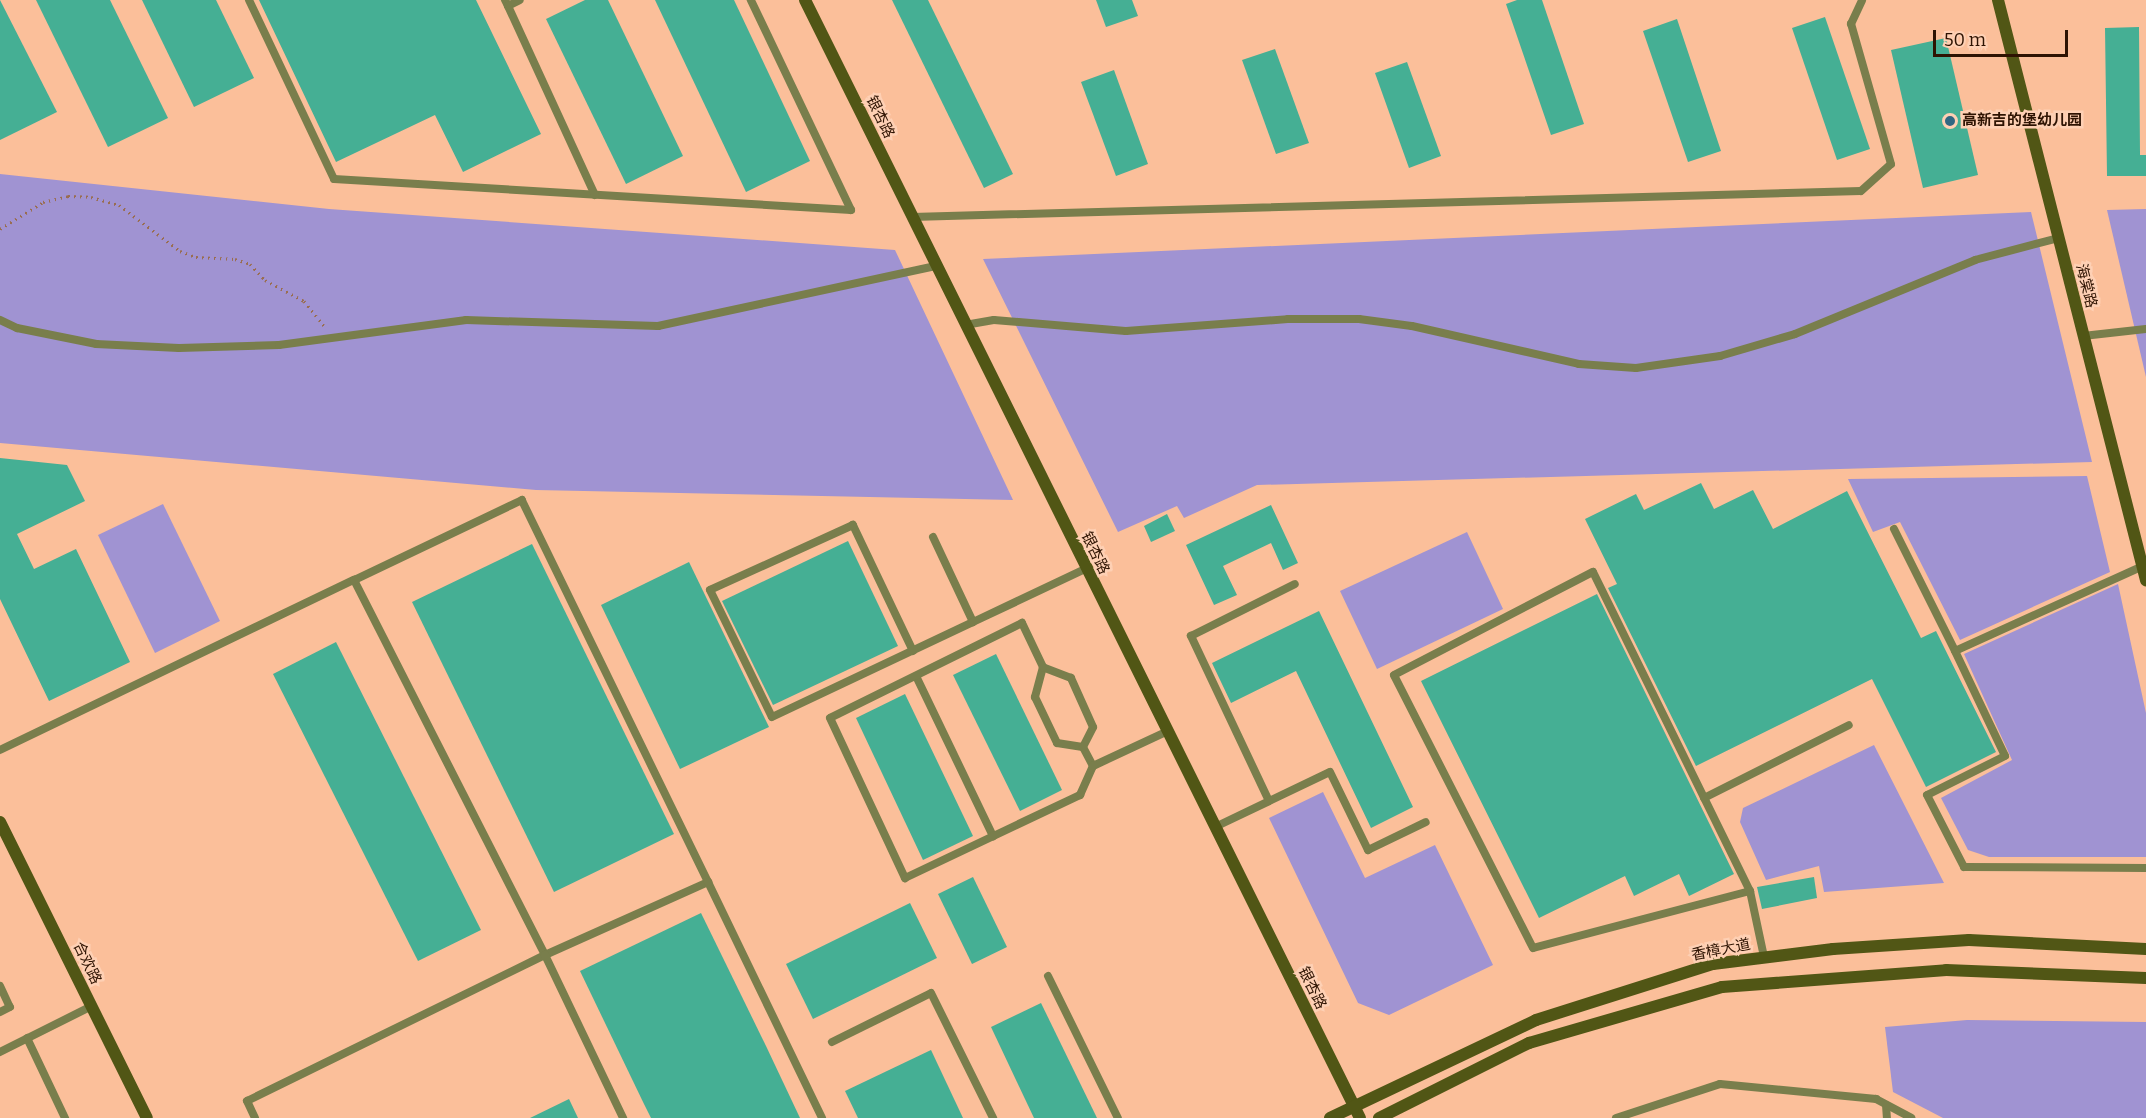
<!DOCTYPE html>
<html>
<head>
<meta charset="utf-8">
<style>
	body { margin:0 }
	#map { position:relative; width:2146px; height:1118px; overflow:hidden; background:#fbbf9a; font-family:Bitter,"Noto Sans SC",serif }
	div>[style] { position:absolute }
	.green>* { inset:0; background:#a093d2 }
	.building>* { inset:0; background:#45af94 }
	.path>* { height:3px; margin-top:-1.5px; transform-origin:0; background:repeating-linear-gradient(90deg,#996d51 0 1.5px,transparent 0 6px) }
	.lane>* { height:8px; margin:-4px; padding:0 4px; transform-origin:4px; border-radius:4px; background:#797e4c }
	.secondary>* { height:12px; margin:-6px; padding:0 6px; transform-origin:6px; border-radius:6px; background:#515615 }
	.dots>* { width:16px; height:16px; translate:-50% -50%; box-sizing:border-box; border:3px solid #fed0b4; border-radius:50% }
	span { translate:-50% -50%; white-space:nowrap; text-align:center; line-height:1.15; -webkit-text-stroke:5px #fed0b4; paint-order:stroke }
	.street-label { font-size:15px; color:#2e1302 }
	.poi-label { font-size:15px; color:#2e1302; font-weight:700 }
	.left { translate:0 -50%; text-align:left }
	.scale { position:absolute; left:1933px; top:30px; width:135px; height:27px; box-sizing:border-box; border:3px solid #2e1302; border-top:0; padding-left:8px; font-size:18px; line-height:21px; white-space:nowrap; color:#2e1302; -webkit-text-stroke:4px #fed0b4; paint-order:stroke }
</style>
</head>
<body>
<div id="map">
	<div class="green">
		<div style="clip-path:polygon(0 174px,329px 209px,895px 250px,1013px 500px,536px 490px,0 443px)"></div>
		<div style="clip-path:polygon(2146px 209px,2146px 377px,2107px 210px)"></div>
		<div style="clip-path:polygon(2031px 212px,2092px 462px,1257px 485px,1184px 518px,1177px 506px,1118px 532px,983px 259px)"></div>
		<div style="clip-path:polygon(2087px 476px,2110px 572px,1960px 640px,1900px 522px,1873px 532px,1848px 479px)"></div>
		<div style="clip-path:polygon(163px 504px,220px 621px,155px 653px,98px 535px)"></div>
		<div style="clip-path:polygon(1467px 532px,1503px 609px,1377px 669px,1340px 591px)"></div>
		<div style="clip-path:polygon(2118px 584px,2146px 713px,2146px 857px,1989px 857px,1968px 850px,1941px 798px,2012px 760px,1964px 654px)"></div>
		<div style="clip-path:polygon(1874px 745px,1944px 883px,1824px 892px,1819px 866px,1766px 880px,1740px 822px,1743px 808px)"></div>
		<div style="clip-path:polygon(1323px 792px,1365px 878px,1435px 845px,1493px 965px,1389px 1015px,1358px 1003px,1269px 818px)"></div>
		<div style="clip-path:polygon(1967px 1020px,2146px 1022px,2146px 1118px,1943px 1118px,1893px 1092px,1885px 1027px)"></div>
	</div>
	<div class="building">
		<div style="clip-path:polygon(0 0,57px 112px,0 140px)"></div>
		<div style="clip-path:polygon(36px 0,110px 0,168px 118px,108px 147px)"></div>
		<div style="clip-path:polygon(142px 0,216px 0,254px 78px,194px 107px)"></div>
		<div style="clip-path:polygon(259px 0,476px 0,541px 134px,463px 172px,435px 115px,336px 162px)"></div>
		<div style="clip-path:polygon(585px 0,608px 0,683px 156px,626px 184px,546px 19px)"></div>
		<div style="clip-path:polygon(655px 0,734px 0,810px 161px,746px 192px)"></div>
		<div style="clip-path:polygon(892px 0,928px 0,1013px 174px,984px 188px)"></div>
		<div style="clip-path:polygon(1096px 0,1132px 0,1138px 16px,1106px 27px)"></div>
		<div style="clip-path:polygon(1517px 0,1542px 0,1584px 124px,1551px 135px,1506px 4px)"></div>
		<div style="clip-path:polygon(1825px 17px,1870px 149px,1837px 160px,1792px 28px)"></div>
		<div style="clip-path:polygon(1677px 19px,1721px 151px,1688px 162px,1643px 31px)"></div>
		<div style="clip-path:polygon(2139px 27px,2140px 155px,2146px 155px,2146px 176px,2107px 176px,2105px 28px)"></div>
		<div style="clip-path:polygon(1946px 38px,1978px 175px,1923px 188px,1891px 50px)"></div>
		<div style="clip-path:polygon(1275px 49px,1309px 143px,1276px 154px,1242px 60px)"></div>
		<div style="clip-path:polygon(1407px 62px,1441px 156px,1409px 168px,1375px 73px)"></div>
		<div style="clip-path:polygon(1114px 70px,1148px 164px,1116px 176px,1081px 82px)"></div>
		<div style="clip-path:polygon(0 458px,67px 465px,85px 501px,17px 534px,34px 569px,76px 549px,130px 662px,49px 701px,0 599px)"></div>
		<div style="clip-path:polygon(1701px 483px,1714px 509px,1753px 490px,1773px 529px,1847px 491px,1921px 638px,1936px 631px,1996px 752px,1926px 787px,1872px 679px,1696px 766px,1608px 588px,1617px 584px,1585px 519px,1636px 494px,1644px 510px)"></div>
		<div style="clip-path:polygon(1271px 505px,1298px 563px,1283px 570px,1271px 543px,1223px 566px,1237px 595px,1214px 605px,1186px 545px)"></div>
		<div style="clip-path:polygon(1167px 514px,1175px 531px,1151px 542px,1144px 526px)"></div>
		<div style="clip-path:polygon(848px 541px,898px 646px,773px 705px,722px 601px)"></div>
		<div style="clip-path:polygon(532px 544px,674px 834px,554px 892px,412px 602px)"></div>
		<div style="clip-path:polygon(689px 562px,769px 727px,680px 769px,601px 605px)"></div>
		<div style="clip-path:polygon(1597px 594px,1734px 874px,1689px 896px,1679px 874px,1634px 896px,1625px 876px,1539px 918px,1421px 681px)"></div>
		<div style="clip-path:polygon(1319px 611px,1413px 807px,1371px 828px,1296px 671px,1231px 703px,1212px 663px)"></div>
		<div style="clip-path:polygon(336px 642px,481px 930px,418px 961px,273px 674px)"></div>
		<div style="clip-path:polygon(996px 654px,1062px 790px,1020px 811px,953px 675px)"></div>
		<div style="clip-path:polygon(905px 694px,973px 836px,923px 860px,856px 718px)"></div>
		<div style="clip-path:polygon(973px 877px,1007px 947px,972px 964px,938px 894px)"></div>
		<div style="clip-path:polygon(1814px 877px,1817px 898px,1762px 909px,1757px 887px)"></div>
		<div style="clip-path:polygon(910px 903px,937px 958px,813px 1019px,786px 964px)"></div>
		<div style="clip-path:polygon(701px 913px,766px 1046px,800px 1118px,651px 1118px,644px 1104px,580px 971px)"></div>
		<div style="clip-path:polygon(1041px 1003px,1097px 1118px,1034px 1118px,991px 1027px)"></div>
		<div style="clip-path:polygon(931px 1050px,963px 1118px,858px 1118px,845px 1091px)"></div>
		<div style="clip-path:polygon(569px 1099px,578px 1118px,530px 1118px)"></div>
	</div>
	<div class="path">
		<div style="left:0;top:229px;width:51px;rotate:-32.1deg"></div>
		<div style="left:43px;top:202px;width:26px;rotate:-13deg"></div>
		<div style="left:68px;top:196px;width:23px;rotate:2deg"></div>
		<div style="left:91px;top:197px;width:29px;rotate:16deg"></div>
		<div style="left:119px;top:205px;width:76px;rotate:37deg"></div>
		<div style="left:180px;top:251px;width:17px;rotate:21deg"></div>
		<div style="left:196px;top:257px;width:39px;rotate:3deg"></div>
		<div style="left:235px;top:259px;width:16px;rotate:18deg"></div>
		<div style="left:250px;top:264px;width:22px;rotate:47deg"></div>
		<div style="left:265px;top:280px;width:44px;rotate:28.3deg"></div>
		<div style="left:304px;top:301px;width:32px;rotate:51deg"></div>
	</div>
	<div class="lane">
		<div style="left:249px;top:0;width:198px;rotate:64.6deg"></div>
		<div style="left:334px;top:179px;width:518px;rotate:3.43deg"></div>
		<div style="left:851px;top:210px;width:233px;rotate:-115.5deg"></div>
		<div style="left:505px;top:0;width:7px;rotate:63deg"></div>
		<div style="left:508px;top:6px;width:13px;rotate:-27deg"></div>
		<div style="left:508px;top:6px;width:208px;rotate:65.3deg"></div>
		<div style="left:912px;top:217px;width:949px;rotate:-1.57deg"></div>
		<div style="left:1861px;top:191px;width:40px;rotate:-42deg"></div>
		<div style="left:1891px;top:164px;width:146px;rotate:-105.9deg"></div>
		<div style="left:1851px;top:24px;width:26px;rotate:-65deg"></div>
		<div style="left:0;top:320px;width:19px;rotate:25deg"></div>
		<div style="left:17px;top:328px;width:81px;rotate:11.4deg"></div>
		<div style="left:96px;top:344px;width:83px;rotate:2.8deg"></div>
		<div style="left:179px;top:348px;width:100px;rotate:-1.7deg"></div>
		<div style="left:279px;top:345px;width:189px;rotate:-7.6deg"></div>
		<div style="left:466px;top:320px;width:192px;rotate:1.8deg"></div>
		<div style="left:658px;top:326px;width:284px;rotate:-12.2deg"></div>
		<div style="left:965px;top:325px;width:29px;rotate:-10deg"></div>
		<div style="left:994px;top:320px;width:132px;rotate:4.8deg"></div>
		<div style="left:1126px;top:331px;width:162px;rotate:-4.2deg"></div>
		<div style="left:1288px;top:319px;width:71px"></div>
		<div style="left:1359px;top:319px;width:53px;rotate:7.5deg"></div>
		<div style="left:1412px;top:326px;width:171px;rotate:12.8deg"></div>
		<div style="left:1579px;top:364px;width:57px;rotate:4deg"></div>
		<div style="left:1636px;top:368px;width:85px;rotate:-8.1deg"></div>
		<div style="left:1720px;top:356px;width:78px;rotate:-16.3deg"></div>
		<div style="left:1795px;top:334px;width:195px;rotate:-22.3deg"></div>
		<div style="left:1975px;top:260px;width:86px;rotate:-14.8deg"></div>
		<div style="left:2083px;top:336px;width:63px;rotate:-6.3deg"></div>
		<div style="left:1894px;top:529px;width:136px;rotate:63.4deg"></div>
		<div style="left:933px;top:537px;width:94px;rotate:64.8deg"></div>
		<div style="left:2143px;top:566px;width:206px;rotate:155.7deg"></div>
		<div style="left:1955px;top:651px;width:116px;rotate:64.5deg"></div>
		<div style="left:2005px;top:756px;width:87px;rotate:153.4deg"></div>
		<div style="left:1927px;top:795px;width:81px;rotate:62.8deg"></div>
		<div style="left:1964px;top:867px;width:182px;rotate:0.3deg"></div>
		<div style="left:913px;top:651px;width:140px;rotate:-115.5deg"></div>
		<div style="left:853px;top:525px;width:157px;rotate:155.6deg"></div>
		<div style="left:710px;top:590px;width:141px;rotate:64deg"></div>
		<div style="left:772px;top:717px;width:222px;rotate:-25.3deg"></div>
		<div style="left:973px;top:622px;width:126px;rotate:-25.3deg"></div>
		<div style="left:1043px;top:667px;width:31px;rotate:105deg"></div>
		<div style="left:1035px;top:697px;width:51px;rotate:64.4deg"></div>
		<div style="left:1057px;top:743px;width:26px;rotate:9deg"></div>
		<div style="left:916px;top:676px;width:178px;rotate:64.3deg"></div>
		<div style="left:0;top:750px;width:393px;rotate:-25.7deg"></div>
		<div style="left:354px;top:580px;width:421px;rotate:63deg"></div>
		<div style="left:545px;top:955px;width:179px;rotate:-24.1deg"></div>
		<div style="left:708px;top:882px;width:425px;rotate:-116deg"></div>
		<div style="left:522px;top:500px;width:186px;rotate:154.5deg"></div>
		<div style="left:1093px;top:766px;width:21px;rotate:-118deg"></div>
		<div style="left:1083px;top:747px;width:22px;rotate:-63deg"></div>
		<div style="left:1093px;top:727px;width:54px;rotate:-114.2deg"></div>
		<div style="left:1071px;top:678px;width:30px;rotate:-159deg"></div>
		<div style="left:1043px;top:667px;width:49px;rotate:-115.5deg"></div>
		<div style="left:1022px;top:623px;width:214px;rotate:153.7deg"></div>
		<div style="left:830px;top:718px;width:177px;rotate:64.9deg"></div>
		<div style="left:905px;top:878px;width:194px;rotate:-25.4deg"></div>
		<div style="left:1080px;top:795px;width:32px;rotate:-66deg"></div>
		<div style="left:1093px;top:766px;width:83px;rotate:-25deg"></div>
		<div style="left:1704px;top:798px;width:162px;rotate:-26.7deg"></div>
		<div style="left:1269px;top:801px;width:183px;rotate:-115.3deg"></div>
		<div style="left:1191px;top:636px;width:116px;rotate:-26.6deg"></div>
		<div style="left:1215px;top:827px;width:127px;rotate:-25.6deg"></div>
		<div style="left:1330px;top:772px;width:87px;rotate:64deg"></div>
		<div style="left:1368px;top:850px;width:64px;rotate:-25.8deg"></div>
		<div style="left:708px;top:882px;width:262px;rotate:64.2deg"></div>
		<div style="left:1750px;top:891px;width:224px;rotate:165.3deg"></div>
		<div style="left:1533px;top:948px;width:306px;rotate:-117deg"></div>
		<div style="left:1394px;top:675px;width:224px;rotate:-27.4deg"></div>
		<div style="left:1593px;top:572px;width:356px;rotate:63.8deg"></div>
		<div style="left:1750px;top:891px;width:67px;rotate:78deg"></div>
		<div style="left:1048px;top:976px;width:158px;rotate:63.8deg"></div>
		<div style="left:0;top:986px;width:23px;rotate:65deg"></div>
		<div style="left:10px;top:1007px;width:11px;rotate:153deg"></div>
		<div style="left:27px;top:1038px;width:89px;rotate:64.6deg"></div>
		<div style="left:832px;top:1042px;width:110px;rotate:-26.3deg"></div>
		<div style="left:931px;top:993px;width:140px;rotate:63.6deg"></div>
		<div style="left:0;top:1052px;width:103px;rotate:-26.6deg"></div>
		<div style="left:1886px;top:1105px;width:13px;rotate:86deg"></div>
		<div style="left:255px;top:1118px;width:19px;rotate:-115deg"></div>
		<div style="left:247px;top:1101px;width:332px;rotate:-26.1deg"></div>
		<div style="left:545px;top:955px;width:181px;rotate:64.4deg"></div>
		<div style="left:1616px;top:1118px;width:109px;rotate:-18.1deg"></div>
		<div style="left:1720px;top:1084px;width:157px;rotate:5.5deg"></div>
		<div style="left:1876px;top:1099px;width:40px;rotate:28deg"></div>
	</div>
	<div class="secondary">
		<div style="left:805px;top:0;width:1248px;rotate:63.6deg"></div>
		<div style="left:1998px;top:0;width:599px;rotate:75.69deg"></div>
		<div style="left:0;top:822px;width:330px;rotate:63.6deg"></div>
		<div style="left:1330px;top:1118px;width:228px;rotate:-25.4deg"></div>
		<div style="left:1536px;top:1020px;width:186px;rotate:-17.6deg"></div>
		<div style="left:1713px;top:964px;width:121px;rotate:-7.1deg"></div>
		<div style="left:1833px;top:949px;width:136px;rotate:-3.8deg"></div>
		<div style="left:1969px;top:940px;width:177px;rotate:2.9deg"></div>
		<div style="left:1379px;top:1118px;width:168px;rotate:-26.6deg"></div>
		<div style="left:1529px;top:1043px;width:201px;rotate:-16.2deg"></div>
		<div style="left:1722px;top:987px;width:225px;rotate:-4.3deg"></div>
		<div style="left:1946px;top:970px;width:200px;rotate:2.3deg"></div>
	</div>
	<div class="dots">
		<div style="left:1950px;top:121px;background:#316782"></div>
	</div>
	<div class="street-label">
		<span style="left:880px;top:117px;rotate:64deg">银杏路</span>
		<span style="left:2086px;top:286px;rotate:76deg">海棠路</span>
		<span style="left:1095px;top:553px;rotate:64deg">银杏路</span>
		<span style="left:1721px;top:950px;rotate:-11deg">香樟大道</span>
		<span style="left:87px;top:963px;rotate:64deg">合欢路</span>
		<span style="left:1312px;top:988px;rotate:64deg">银杏路</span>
	</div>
	<div class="poi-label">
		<span class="left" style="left:1962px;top:121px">高新吉的堡幼儿园</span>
	</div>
	<div class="scale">50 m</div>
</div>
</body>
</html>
